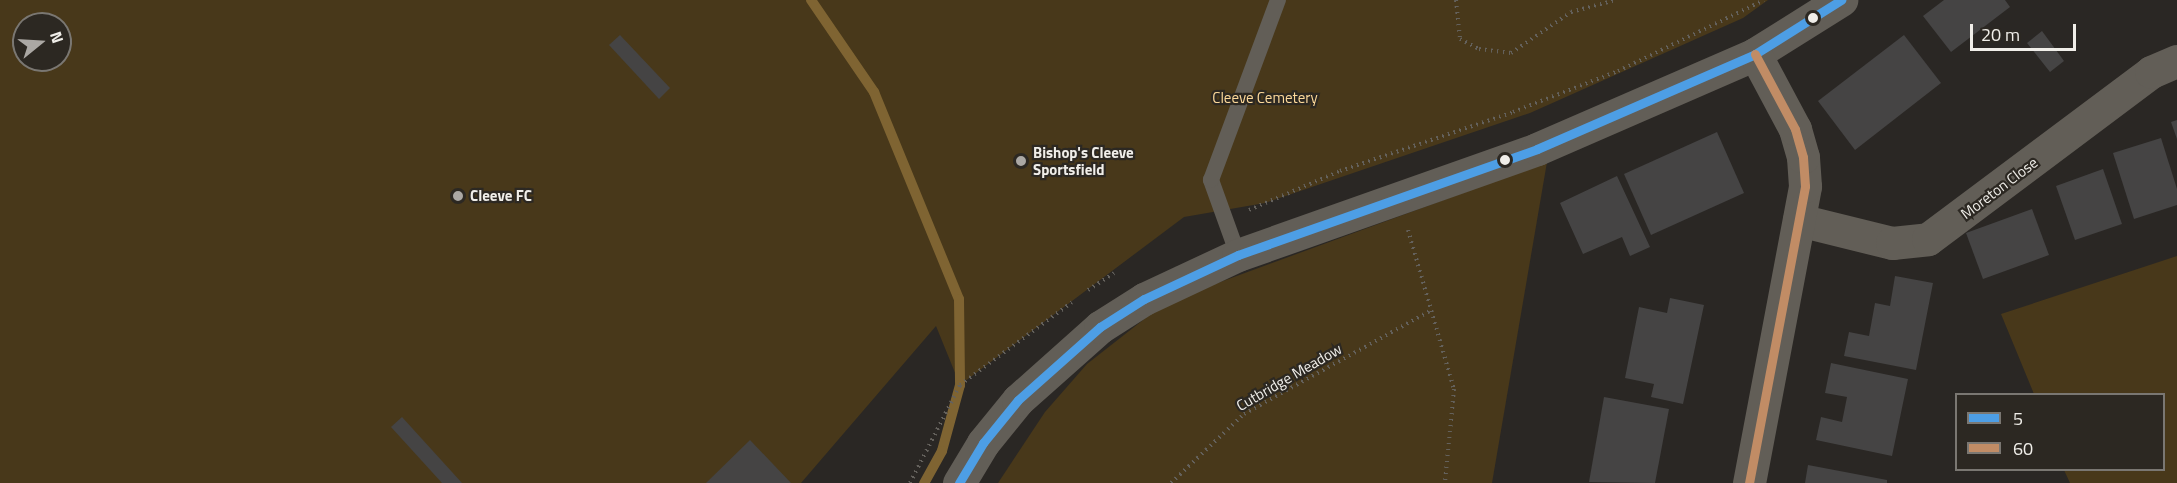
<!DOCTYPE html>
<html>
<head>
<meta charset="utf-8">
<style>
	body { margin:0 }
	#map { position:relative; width:2177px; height:483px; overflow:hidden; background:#2a2724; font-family:"Titillium Web",sans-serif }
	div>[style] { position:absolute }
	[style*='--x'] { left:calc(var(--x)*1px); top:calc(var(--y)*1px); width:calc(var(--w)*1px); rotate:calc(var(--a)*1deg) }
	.green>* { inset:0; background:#48381a }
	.stream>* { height:10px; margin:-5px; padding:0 5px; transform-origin:5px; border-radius:5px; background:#7f6432 }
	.building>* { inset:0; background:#454444 }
	.path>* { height:4px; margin-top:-2px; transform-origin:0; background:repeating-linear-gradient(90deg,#64615c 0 1.5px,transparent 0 6px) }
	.service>* { height:16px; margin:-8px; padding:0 8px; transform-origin:8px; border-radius:8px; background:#625e57 }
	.minor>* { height:33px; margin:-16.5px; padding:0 16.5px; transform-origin:16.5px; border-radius:16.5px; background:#625e57 }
	.bus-1>* { height:9px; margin:-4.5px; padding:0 4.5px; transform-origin:4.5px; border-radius:4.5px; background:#4d9ee5 }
	.bus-2>* { height:9px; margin:-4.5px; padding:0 4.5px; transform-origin:4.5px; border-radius:4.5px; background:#c18c65 }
	.dots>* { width:16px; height:16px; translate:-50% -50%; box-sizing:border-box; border:3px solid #2c2822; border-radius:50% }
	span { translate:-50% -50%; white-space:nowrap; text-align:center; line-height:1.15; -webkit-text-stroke:4.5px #2c2822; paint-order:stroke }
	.park-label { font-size:15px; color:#fdd99a }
	.poi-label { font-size:15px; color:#f0eee9; font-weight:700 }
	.left { translate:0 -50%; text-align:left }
	.street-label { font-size:15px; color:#f0eee9 }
	.legend { position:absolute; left:1955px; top:393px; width:210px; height:78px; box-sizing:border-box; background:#2c2822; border:2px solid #7a7772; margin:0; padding:8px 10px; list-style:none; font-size:18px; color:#f0eee9 }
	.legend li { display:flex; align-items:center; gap:12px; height:30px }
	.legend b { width:30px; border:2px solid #7a7772 }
	.north { position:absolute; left:12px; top:12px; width:60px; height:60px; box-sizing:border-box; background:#2c2822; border:2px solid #7a7772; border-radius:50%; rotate:72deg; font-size:16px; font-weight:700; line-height:24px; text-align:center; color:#f0eee9 }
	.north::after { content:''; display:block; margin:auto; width:21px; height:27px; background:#aba8a4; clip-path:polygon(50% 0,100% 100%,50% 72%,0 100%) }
	.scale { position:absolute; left:1970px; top:24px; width:106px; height:27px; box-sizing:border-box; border:3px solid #f0eee9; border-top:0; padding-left:8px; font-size:18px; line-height:21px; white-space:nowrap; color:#f0eee9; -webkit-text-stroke:4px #2c2822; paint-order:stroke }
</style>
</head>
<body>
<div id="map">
	<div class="green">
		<div style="clip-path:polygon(evenodd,0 0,1768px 0,1743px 18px,1530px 113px,1265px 203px,1184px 217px,960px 385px,936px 326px,801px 483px,0 483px,0 0,24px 24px,60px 24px,60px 60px,24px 60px,24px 24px)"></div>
		<div style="clip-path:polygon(1547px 162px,1492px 483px,998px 483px,1045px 412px,1087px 364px,1166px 302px)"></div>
		<div style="clip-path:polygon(2177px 256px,2177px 483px,2070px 483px,2064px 470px,2164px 470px,2164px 394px,2034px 394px,2001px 314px)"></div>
	</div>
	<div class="stream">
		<div style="--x:811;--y:0;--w:112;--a:55.6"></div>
		<div style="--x:874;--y:92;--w:224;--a:67.7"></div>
		<div style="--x:959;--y:299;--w:86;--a:89.3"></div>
		<div style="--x:960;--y:385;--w:68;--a:105.3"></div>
		<div style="--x:942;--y:451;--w:37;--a:119"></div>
	</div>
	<div class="building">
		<div style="clip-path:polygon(1944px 0,2005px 0,2010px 7px,1951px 52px,1923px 16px)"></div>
		<div style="clip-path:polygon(2042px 31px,2064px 61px,2050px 72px,2027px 43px)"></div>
		<div style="clip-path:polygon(620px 35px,670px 88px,659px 99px,609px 45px)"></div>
		<div style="clip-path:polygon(1904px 35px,1941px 83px,1855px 150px,1818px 101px)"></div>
		<div style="clip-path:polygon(2177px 120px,2177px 139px,2171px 122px)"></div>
		<div style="clip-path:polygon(1717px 132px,1744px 193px,1651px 235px,1624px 174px)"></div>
		<div style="clip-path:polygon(2161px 138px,2177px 189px,2177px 205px,2134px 219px,2113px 153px)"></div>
		<div style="clip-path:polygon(2103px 169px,2122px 224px,2075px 240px,2056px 186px)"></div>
		<div style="clip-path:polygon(1617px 176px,1650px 247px,1630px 256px,1622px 237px,1583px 254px,1560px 203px)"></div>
		<div style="clip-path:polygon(2032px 209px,2049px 255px,1983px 279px,1966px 233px)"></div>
		<div style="clip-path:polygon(1895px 276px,1933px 283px,1916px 370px,1844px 356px,1849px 332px,1869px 336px,1875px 303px,1890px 306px)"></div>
		<div style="clip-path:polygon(1670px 298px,1704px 305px,1683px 404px,1651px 397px,1654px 384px,1625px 378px,1639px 307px,1667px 313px)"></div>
		<div style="clip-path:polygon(1831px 363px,1908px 379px,1892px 456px,1816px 440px,1821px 417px,1842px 422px,1847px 397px,1825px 393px)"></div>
		<div style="clip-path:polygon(1604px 397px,1669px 409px,1655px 483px,1589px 482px)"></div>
		<div style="clip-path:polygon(402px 417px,462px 483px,442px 483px,391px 427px)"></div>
		<div style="clip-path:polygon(750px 440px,791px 483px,706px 483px)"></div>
		<div style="clip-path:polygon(1808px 465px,1887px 480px,1887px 483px,1805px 483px)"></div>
	</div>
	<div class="path">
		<div style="--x:1456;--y:0;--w:39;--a:84"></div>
		<div style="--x:1460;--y:39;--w:21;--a:28"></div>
		<div style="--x:1479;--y:49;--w:32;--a:7"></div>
		<div style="--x:1511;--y:53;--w:73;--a:-34.3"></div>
		<div style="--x:1571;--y:12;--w:47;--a:-14.9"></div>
		<div style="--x:1249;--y:210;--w:99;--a:-23.2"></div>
		<div style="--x:1340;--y:171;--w:183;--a:-18.8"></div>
		<div style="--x:1513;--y:112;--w:113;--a:-21.3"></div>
		<div style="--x:1618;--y:71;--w:162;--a:-25.9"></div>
		<div style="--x:1408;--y:230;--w:166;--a:73.9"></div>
		<div style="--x:1454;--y:389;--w:94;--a:95.5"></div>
		<div style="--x:1088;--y:290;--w:31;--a:-33"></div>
		<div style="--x:910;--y:483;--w:110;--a:-63"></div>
		<div style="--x:960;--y:385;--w:139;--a:-36.5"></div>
		<div style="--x:1171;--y:483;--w:100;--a:-43.4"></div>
		<div style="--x:1244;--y:414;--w:215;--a:-29"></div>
	</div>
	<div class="service">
		<div style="--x:1238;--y:255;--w:80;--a:-109.8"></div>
		<div style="--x:1211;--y:180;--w:192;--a:-69.6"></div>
	</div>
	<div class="minor">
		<div style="--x:1799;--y:220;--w:96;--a:13.9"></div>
		<div style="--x:1892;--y:243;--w:36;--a:-6"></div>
		<div style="--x:1928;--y:239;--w:279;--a:-36.8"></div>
		<div style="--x:2151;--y:72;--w:28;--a:-23"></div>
		<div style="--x:959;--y:483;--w:47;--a:-59"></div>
		<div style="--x:983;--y:443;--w:55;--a:-50.9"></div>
		<div style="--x:1018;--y:400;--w:110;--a:-41.7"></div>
		<div style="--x:1100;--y:327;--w:52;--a:-32.5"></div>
		<div style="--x:1144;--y:299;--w:104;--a:-25.1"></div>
		<div style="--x:1238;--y:255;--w:317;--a:-19.5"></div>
		<div style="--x:1537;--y:149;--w:238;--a:-23.5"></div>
		<div style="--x:1755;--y:54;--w:102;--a:-32.1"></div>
		<div style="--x:1749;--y:483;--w:302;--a:-79.3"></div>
		<div style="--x:1805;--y:186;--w:29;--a:-94"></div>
		<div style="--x:1803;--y:157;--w:29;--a:-106"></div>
		<div style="--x:1795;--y:129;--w:85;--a:-118.1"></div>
	</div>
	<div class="bus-1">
		<div style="--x:959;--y:483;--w:47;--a:-59"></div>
		<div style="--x:983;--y:443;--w:55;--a:-50.9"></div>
		<div style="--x:1018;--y:400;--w:110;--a:-41.7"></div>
		<div style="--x:1100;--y:327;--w:52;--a:-32.5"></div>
		<div style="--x:1144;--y:299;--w:104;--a:-25.1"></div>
		<div style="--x:1238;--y:255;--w:317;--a:-19.5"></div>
		<div style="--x:1537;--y:149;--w:238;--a:-23.5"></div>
		<div style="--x:1755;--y:54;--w:102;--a:-32.1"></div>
	</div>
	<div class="bus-2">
		<div style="--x:1749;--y:483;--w:302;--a:-79.3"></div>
		<div style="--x:1805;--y:186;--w:29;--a:-94"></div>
		<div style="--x:1803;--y:157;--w:29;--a:-106"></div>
		<div style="--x:1795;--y:129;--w:85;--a:-118.1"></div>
	</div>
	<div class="dots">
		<div style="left:1813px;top:18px;background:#f0eee9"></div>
		<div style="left:1505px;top:160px;background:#f0eee9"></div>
		<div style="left:1021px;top:161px;background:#aba8a4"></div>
		<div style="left:458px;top:196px;background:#aba8a4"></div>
	</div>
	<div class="park-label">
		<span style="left:1265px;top:98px">Cleeve Cemetery</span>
	</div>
	<div class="poi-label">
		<span class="left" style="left:1033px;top:161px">Bishop's Cleeve<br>Sportsfield</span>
		<span class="left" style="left:470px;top:196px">Cleeve FC</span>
	</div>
	<div class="street-label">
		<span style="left:1999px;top:188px;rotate:-37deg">Moreton Close</span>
		<span style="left:1289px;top:377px;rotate:-30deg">Cutbridge Meadow</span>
	</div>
	<ul class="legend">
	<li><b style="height:8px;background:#4d9ee5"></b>5</li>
	<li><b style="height:8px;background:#c18c65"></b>60</li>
	</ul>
	<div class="north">N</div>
	<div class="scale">20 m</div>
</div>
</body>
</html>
